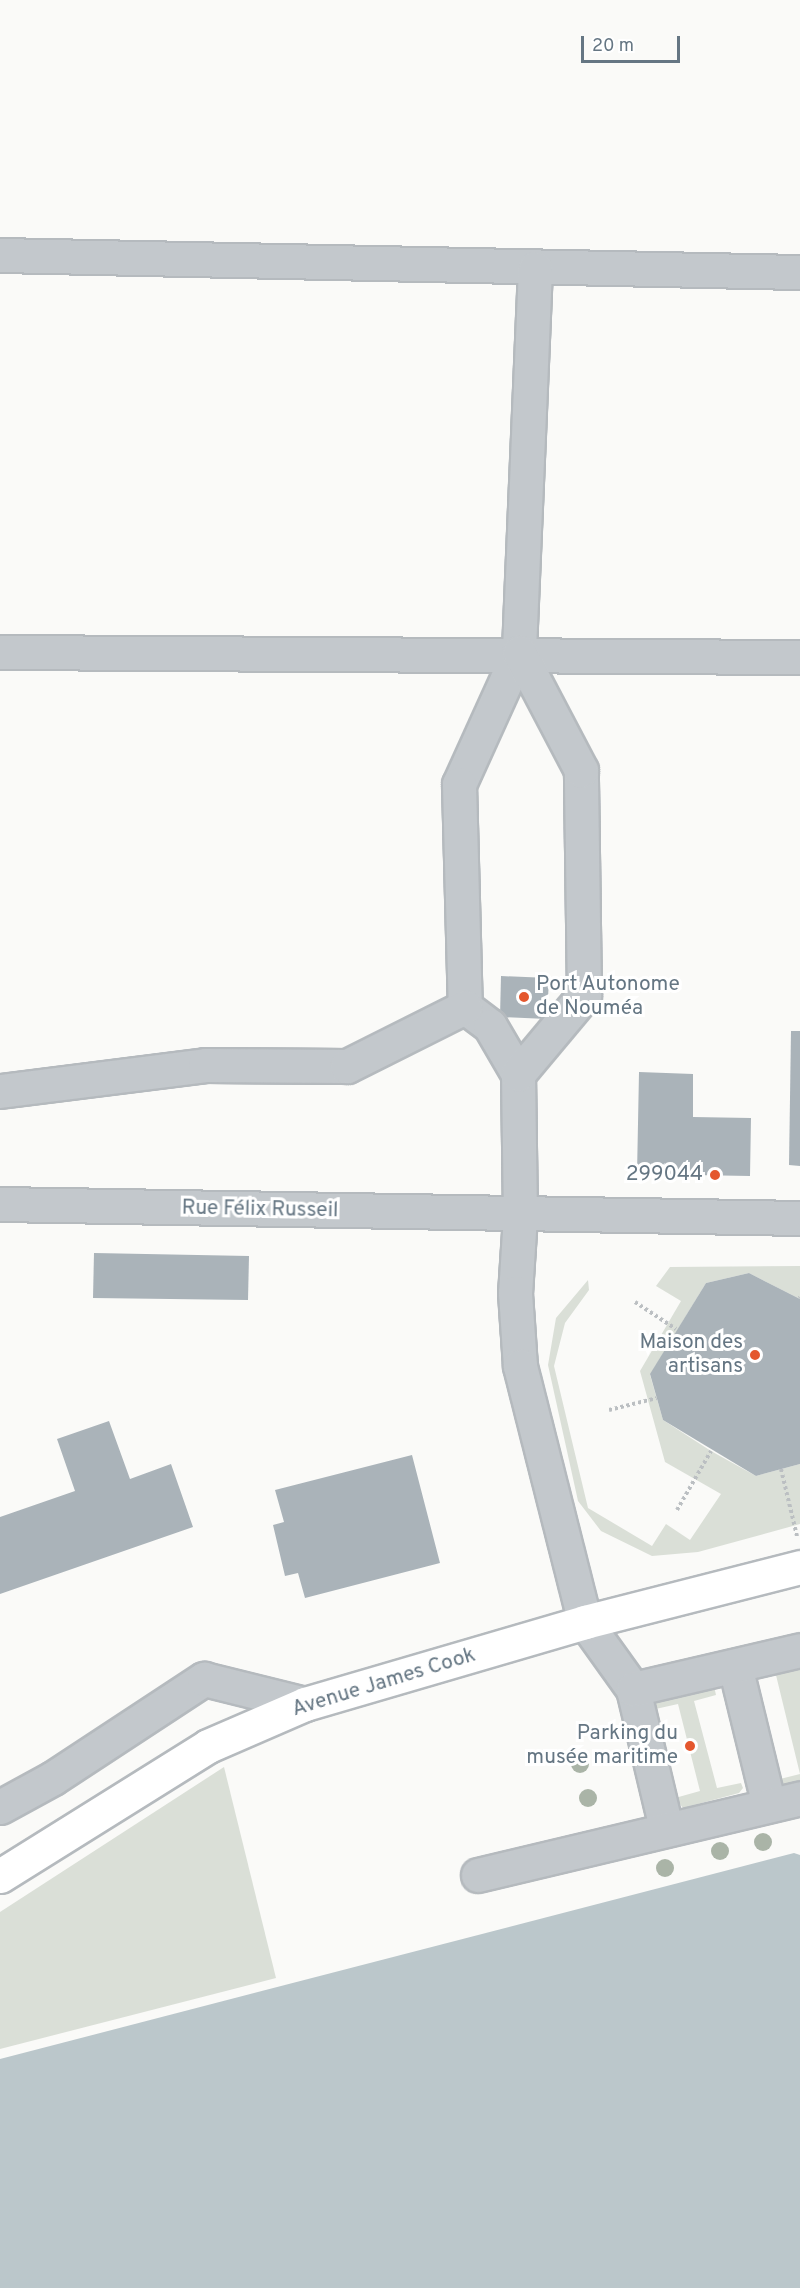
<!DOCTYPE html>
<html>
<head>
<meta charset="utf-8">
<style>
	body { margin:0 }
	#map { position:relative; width:800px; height:2288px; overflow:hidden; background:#fafaf8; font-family:Overpass,sans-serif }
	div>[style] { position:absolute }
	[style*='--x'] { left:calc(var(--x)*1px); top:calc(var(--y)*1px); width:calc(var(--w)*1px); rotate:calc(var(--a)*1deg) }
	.green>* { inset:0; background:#dadfd7 }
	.water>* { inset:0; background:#bbc7cb }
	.building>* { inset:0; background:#aab3b9 }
	.path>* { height:4px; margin-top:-2px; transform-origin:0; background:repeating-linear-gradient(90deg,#bbbfc2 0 3px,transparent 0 6px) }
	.roads { filter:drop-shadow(2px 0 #b5babe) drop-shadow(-2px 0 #b5babe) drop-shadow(0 2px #b5babe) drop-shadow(0 -2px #b5babe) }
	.minor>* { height:33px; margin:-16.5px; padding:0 16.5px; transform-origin:16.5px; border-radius:16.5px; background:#c3c8cc }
	.major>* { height:33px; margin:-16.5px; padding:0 16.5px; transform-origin:16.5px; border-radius:16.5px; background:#fff }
	.trees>* { width:18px; height:18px; margin:-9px; border-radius:50%; background:#aab4a7 }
	.dots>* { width:16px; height:16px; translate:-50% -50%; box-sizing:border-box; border:3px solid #fff; border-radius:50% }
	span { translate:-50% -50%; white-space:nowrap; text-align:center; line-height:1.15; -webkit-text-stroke:6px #fff; paint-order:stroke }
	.poi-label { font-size:21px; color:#657683 }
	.left { translate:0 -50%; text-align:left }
	.right { translate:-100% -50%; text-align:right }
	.street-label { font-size:21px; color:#657683 }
	.scale { position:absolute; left:581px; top:36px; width:99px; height:27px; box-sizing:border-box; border:3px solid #657683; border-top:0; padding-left:8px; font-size:18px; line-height:21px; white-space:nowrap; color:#657683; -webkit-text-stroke:4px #fff; paint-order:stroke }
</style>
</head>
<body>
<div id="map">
	<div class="green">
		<div style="clip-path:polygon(800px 1266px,800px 1299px,749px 1273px,706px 1283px,650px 1375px,663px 1420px,711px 1451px,756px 1476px,800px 1464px,800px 1524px,698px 1552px,652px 1556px,601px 1531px,578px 1501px,548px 1365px,556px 1318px,588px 1280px,589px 1290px,565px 1323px,554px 1366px,588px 1508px,652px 1546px,666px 1524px,690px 1540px,721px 1494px,665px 1462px,640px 1371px,681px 1301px,656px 1286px,670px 1267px)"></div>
		<div style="clip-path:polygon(800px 1664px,800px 1785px,779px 1786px,776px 1780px,800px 1774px,775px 1671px)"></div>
		<div style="clip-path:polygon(714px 1686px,716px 1695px,694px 1701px,717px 1788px,741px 1783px,743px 1788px,739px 1793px,683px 1808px,675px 1798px,700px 1791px,678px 1704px,651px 1710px,651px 1697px)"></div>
		<div style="clip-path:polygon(224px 1767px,276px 1978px,0 2049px,0 1912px)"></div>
	</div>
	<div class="water">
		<div style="clip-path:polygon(794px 1853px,800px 1855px,800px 2288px,0 2288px,0 2059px)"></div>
	</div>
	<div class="building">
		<div style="clip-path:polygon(501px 976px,549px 978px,547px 1019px,500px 1017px)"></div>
		<div style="clip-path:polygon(791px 1031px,800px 1031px,800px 1166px,789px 1165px)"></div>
		<div style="clip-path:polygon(639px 1072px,693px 1074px,693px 1117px,751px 1118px,750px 1176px,637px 1174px)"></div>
		<div style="clip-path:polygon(94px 1253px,249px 1256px,248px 1300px,93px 1298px)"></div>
		<div style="clip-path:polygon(749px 1273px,800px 1299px,800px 1464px,756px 1476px,663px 1420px,650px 1374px,706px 1283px)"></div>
		<div style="clip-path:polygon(109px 1421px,130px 1479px,171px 1464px,193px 1527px,0 1594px,0 1517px,75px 1491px,57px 1439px)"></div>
		<div style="clip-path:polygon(412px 1455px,440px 1563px,305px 1598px,298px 1573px,285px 1576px,273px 1525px,284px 1522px,275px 1490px)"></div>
	</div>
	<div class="path">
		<div style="--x:799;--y:1298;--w:1;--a:-45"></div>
		<div style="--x:635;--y:1302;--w:49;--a:33.4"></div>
		<div style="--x:609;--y:1410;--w:49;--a:-14"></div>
		<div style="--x:781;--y:1469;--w:69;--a:76.6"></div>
		<div style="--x:677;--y:1510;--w:68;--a:-60"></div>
	</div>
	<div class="roads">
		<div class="minor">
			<div style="--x:0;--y:255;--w:800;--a:1.22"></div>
			<div style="--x:535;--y:268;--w:384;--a:92.4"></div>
			<div style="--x:519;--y:652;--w:145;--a:114.4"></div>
			<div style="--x:459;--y:784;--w:223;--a:88.5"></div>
			<div style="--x:465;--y:1007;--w:31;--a:37"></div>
			<div style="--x:490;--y:1026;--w:56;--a:59.7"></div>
			<div style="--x:518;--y:1074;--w:142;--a:89.2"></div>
			<div style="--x:520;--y:1216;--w:77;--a:93.7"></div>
			<div style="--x:515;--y:1293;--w:73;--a:86.1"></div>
			<div style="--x:520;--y:1366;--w:264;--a:75.8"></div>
			<div style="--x:585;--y:1622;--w:82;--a:54.4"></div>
			<div style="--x:633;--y:1689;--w:143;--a:76.6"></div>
			<div style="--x:0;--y:652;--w:800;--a:0.36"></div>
			<div style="--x:518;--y:1074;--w:103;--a:-50.1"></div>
			<div style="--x:584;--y:995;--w:225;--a:-90.8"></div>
			<div style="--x:581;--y:770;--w:133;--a:-117.7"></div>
			<div style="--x:0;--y:1091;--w:207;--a:-7.2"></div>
			<div style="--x:205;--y:1065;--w:142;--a:0.4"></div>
			<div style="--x:347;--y:1066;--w:132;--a:-26.6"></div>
			<div style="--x:0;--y:1204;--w:800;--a:1"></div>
			<div style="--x:735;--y:1666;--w:143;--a:76.3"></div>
			<div style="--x:633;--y:1689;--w:171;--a:-13.1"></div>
			<div style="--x:0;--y:1807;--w:60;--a:-28.7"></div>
			<div style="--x:53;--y:1778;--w:181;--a:-33.3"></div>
			<div style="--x:204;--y:1679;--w:104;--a:13.9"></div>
			<div style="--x:478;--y:1875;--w:331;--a:-13.4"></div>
		</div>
		<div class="major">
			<div style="--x:0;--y:1876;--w:245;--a:-32"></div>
			<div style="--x:208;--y:1746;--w:106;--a:-23.4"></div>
			<div style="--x:305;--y:1704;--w:292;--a:-16.3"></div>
			<div style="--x:585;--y:1622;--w:222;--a:-14.3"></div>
		</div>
	</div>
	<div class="trees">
		<div style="left:580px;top:1764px"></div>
		<div style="left:588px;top:1798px"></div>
		<div style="left:763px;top:1842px"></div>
		<div style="left:720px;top:1851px"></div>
		<div style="left:665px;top:1868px"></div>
	</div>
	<div class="dots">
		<div style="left:524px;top:997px;background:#e4572e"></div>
		<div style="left:715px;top:1175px;background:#e4572e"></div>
		<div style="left:755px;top:1355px;background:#e4572e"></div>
		<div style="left:690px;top:1746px;background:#e4572e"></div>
	</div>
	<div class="poi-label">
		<span class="left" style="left:536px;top:997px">Port Autonome<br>de Nouméa</span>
		<span class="right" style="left:703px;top:1175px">299044</span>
		<span class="right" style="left:743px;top:1355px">Maison des<br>artisans</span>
		<span class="right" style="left:678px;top:1746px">Parking du<br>musée maritime</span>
	</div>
	<div class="street-label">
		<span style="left:260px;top:1210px;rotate:1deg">Rue Félix Russeil</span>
		<span style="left:384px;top:1683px;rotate:-17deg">Avenue James Cook</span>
	</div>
	<div class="scale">20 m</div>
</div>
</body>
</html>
